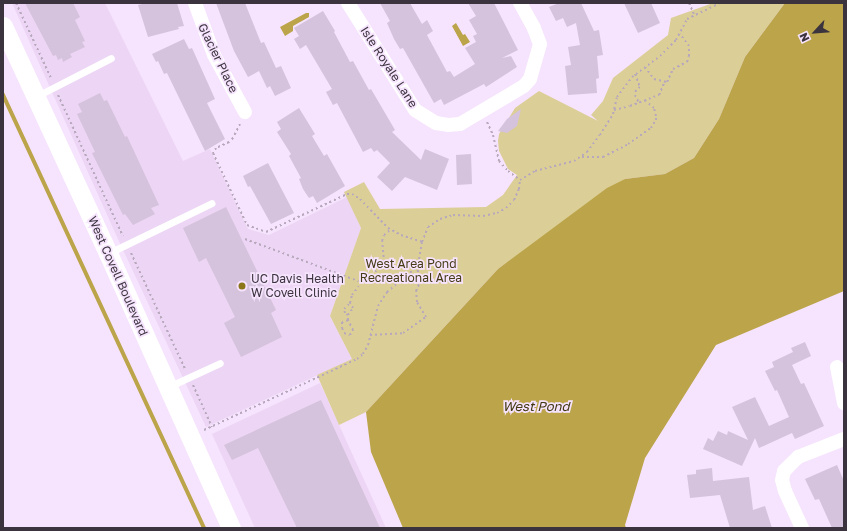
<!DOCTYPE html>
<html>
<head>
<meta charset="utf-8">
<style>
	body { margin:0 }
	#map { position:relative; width:847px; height:531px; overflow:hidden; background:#f6e3fd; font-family:"Golos Text",sans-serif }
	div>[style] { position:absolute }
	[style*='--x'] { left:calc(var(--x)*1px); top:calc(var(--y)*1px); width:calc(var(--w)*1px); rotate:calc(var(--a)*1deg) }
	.built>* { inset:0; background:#edd5f5 }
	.green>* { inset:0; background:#dcce97 }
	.water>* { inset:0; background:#bba449 }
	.stream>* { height:3.5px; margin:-1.75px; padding:0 1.75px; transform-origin:1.75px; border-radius:1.75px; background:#bba449 }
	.building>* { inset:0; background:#d5c2dc }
	.path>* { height:2px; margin-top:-1px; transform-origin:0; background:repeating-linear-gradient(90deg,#b7a8bc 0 2px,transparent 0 5px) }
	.service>* { height:7px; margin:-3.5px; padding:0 3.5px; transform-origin:3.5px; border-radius:3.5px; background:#fff }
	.minor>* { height:14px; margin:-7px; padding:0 7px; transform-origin:7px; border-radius:7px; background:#fff }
	.secondary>* { height:19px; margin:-9.5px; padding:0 9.5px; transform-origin:9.5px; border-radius:9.5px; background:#fff }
	.dots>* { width:11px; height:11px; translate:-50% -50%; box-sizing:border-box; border:2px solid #f6e3fd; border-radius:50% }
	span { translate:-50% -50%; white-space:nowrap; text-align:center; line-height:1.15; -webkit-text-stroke:3.5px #f6e3fd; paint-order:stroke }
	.street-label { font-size:12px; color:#3b343e }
	.park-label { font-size:12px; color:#453b15 }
	.poi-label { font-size:12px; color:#3b343e }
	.left { translate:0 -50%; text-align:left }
	.water-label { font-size:13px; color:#443b14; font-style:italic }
	.frame { position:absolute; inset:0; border:4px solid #3b343e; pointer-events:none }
	.north { position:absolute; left:795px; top:12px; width:40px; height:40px; -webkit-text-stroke:3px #f6e3fd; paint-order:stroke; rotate:244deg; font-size:11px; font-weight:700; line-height:16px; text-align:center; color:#3b343e }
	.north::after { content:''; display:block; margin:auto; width:14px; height:18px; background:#3b343e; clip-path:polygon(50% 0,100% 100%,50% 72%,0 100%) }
</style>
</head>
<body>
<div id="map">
	<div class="built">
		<div style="clip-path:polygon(12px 3px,105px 3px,183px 161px,210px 149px,248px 229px,269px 235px,347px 197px,361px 228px,330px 316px,352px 359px,206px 427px,117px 237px)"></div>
		<div style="clip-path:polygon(320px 383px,386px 528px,255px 528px,212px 434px)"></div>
	</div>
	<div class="green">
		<div style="clip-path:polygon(713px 3px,785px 3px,745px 57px,719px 119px,694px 158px,665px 174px,625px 179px,498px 269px,366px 412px,339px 425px,317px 375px,352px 359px,330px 316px,361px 228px,344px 192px,364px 182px,380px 209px,486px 207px,503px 195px,517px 175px,508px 169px,499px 151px,498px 141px,499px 134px,515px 108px,539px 91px,598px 121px,591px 115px,603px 101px,613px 78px,668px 35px,671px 18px)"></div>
	</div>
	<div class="water">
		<div style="clip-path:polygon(785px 3px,844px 3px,844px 291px,716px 345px,645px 458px,625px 525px,626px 528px,403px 528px,371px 452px,366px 412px,498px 269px,607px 188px,625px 179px,665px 174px,694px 158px,719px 119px,745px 57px)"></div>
		<div style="clip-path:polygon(306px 13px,309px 13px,309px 17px,293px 26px,293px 31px,285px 36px,280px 27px)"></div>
		<div style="clip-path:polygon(456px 23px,463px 35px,465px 34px,470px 42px,463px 46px,452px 26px)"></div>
	</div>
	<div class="stream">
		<div style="--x:3;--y:94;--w:478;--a:65.1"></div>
	</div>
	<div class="building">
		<div style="clip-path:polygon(25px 3px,73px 3px,80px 17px,75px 20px,85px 41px,82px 42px,85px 47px,70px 54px,72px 57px,63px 62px,62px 58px,58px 60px,56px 55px,53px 56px)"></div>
		<div style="clip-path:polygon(146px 3px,177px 3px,184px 26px,178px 27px,179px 29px,148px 37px,138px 5px)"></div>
		<div style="clip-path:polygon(216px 3px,245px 3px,261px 43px,264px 42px,276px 68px,281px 66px,291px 88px,275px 96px,270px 86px,267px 88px,259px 71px,248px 77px,234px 51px)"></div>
		<div style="clip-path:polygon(380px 3px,410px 3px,422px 24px,427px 20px,433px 31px,427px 35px,447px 72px,450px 71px,454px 77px,475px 64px,465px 48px,476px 42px,473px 36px,477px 34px,469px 20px,476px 16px,468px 3px,494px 3px,518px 50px,502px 58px,511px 56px,517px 67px,486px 87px,484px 84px,444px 105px,441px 99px,434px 103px,403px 48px,400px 49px,394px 39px,387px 23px,390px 21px)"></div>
		<div style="clip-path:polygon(559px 3px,581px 3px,594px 31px,599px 30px,603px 55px,597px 56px,599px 78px,596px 79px,597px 93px,568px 95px,565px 66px,571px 65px,568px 47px,580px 45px,576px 23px,567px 27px,563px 18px,556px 21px,549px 7px)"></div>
		<div style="clip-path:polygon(624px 3px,651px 3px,660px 23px,638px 33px)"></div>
		<div style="clip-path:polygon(323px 11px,335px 31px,334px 32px,350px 62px,353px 61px,369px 90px,371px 89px,395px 130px,392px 132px,421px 160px,425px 149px,449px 159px,437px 190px,405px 177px,392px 191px,377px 177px,390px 163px,377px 150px,374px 152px,371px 148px,363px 152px,337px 103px,333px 105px,326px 92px,332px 89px,306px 45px,300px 49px,294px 39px,299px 36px,294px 28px)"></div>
		<div style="clip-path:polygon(184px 39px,189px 49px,192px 48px,215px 99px,207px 103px,225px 139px,205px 151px,167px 73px,164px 74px,158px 61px,156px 62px,152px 54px)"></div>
		<div style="clip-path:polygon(100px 93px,104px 101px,107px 100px,125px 137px,127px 136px,159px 205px,151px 208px,155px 214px,133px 225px,125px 214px,123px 215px,92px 153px,95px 152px,77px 114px,82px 112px,78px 104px)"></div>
		<div style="clip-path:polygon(299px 108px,315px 134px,312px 136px,324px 156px,327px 154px,345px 186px,317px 203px,313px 196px,309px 198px,303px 189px,299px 179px,301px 178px,289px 156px,291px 154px,277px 132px,281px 129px,277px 122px)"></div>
		<div style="clip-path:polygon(521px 109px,517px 126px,507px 133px,498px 131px,507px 119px)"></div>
		<div style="clip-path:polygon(471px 154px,472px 184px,457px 185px,456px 155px)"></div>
		<div style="clip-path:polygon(268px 163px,294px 213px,271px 224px,250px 186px,248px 187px,243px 176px)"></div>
		<div style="clip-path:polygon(226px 207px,276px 310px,271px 313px,282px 337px,241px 357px,224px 323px,235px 317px,206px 258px,199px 262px,183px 228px)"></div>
		<div style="clip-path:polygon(805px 342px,811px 356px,792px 365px,801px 384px,804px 383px,824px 426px,795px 439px,792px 433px,759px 448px,755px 438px,742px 466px,703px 449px,708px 438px,713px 441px,718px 431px,727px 435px,728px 431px,748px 440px,732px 407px,755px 397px,769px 426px,789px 417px,777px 390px,775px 391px,765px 371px,774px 367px,772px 362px,793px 352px,791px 348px)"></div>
		<div style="clip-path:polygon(321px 400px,380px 528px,297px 528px,258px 448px,232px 460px,224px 445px)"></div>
		<div style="clip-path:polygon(837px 465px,844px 481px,844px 528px,832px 528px,819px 499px,815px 500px,805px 479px)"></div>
		<div style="clip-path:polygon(712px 468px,713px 481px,749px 477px,753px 510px,765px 506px,772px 528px,730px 528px,720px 495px,690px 498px,687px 475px,696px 474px,696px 470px)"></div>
	</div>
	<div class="path">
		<div style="--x:16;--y:3;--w:83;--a:65"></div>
		<div style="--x:689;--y:3;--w:12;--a:66"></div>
		<div style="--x:645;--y:67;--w:15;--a:53"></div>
		<div style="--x:654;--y:79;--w:13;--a:13"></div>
		<div style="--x:667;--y:82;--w:14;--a:-65"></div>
		<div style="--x:673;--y:69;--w:16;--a:-27"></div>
		<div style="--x:687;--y:62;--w:6;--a:-72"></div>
		<div style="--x:689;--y:56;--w:10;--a:-90"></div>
		<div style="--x:689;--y:46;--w:15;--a:-127"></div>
		<div style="--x:635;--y:74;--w:14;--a:69"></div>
		<div style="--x:640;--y:87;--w:5;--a:143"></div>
		<div style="--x:636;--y:90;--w:5;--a:101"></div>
		<div style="--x:635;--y:95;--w:9;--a:63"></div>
		<div style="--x:58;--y:95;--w:155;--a:65.3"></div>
		<div style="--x:614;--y:110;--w:16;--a:-14"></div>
		<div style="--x:630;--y:106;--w:31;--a:-21"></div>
		<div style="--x:659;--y:95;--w:13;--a:-67"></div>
		<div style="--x:487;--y:122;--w:14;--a:65"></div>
		<div style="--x:493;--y:135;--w:27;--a:77"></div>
		<div style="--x:499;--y:161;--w:13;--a:48"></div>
		<div style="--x:508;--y:171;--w:15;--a:37"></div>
		<div style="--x:240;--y:124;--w:16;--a:117"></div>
		<div style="--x:233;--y:138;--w:6;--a:135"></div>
		<div style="--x:229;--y:142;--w:14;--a:155"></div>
		<div style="--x:216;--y:148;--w:6;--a:121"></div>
		<div style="--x:213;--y:153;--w:80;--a:64.7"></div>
		<div style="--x:247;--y:225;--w:20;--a:20"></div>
		<div style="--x:266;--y:232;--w:89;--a:-25.1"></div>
		<div style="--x:347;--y:194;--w:5;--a:0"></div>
		<div style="--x:352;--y:194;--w:9;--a:32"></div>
		<div style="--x:360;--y:199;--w:40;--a:46"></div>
		<div style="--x:388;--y:228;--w:15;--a:28"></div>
		<div style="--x:401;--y:235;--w:22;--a:18"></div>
		<div style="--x:582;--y:157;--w:21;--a:0"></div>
		<div style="--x:603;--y:157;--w:28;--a:-27"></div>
		<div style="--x:628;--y:144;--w:28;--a:-35"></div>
		<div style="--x:651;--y:128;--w:9;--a:-58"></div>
		<div style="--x:656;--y:120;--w:4;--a:-90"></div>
		<div style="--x:656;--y:116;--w:8;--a:-104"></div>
		<div style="--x:654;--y:108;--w:11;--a:-139"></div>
		<div style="--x:245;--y:239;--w:121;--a:20.4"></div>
		<div style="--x:131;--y:253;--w:128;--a:65"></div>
		<div style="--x:368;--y:279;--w:20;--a:-45"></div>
		<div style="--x:382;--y:265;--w:4;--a:-56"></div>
		<div style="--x:384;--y:262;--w:21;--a:-95"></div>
		<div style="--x:382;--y:241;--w:6;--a:-72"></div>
		<div style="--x:384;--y:235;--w:8;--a:-40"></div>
		<div style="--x:348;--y:315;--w:4;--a:-146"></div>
		<div style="--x:345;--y:313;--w:4;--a:-104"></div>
		<div style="--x:344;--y:309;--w:8;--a:-45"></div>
		<div style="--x:350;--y:303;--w:8;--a:-76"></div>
		<div style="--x:352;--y:295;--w:11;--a:-52"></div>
		<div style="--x:348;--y:320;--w:6;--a:162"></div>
		<div style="--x:342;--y:322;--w:6;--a:90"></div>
		<div style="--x:342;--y:328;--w:5;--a:68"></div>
		<div style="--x:344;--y:333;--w:6;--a:18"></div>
		<div style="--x:350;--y:335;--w:6;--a:-59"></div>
		<div style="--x:353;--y:330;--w:11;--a:-117"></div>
		<div style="--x:348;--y:320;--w:5;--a:-90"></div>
		<div style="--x:348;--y:315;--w:9;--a:-54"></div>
		<div style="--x:353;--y:308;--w:6;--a:-121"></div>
		<div style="--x:370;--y:335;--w:33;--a:-3"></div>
		<div style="--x:403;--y:333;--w:28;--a:-35"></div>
		<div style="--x:426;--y:317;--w:17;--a:-121"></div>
		<div style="--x:417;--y:302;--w:11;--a:-95"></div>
		<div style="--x:416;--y:291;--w:10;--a:-66"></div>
		<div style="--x:420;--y:282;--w:15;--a:-101"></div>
		<div style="--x:193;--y:385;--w:46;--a:65.7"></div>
		<div style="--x:204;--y:430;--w:169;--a:-24.9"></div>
		<div style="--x:357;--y:359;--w:8;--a:-40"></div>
		<div style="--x:363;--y:354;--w:10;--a:-61"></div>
		<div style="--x:368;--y:345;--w:40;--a:-75.6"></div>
		<div style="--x:378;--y:306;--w:17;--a:-57"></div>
		<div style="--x:387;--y:292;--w:38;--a:-40"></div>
		<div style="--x:416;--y:268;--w:9;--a:-72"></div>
		<div style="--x:419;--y:259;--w:17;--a:-80"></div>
		<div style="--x:422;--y:242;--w:16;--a:-68"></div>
		<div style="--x:428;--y:227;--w:14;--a:-34"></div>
		<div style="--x:440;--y:219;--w:14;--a:-17"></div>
		<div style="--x:453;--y:215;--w:30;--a:2"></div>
		<div style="--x:483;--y:216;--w:14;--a:-12"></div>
		<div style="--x:497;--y:213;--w:10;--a:-29"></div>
		<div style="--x:506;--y:208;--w:11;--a:-45"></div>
		<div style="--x:514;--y:200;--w:12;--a:-66"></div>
		<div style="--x:519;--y:189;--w:9;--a:-84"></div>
		<div style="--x:520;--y:180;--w:17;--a:-31"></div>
		<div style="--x:535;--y:171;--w:40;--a:-14.4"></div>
		<div style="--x:574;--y:161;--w:16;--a:-35"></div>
		<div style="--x:587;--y:152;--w:21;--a:-53"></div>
		<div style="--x:600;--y:135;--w:25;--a:-58"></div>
		<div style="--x:613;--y:114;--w:17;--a:-77"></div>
		<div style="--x:617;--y:97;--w:25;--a:-53"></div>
		<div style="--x:632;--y:77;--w:35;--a:-37"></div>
		<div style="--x:660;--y:56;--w:23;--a:-45"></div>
		<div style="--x:676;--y:40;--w:24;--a:-62"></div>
		<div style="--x:687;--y:19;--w:37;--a:-26"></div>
	</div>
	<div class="service">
		<div style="--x:37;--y:96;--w:83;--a:-27.2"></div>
		<div style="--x:109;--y:253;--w:114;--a:-25.9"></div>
		<div style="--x:168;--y:387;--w:57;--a:-24.8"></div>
	</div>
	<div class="minor">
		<div style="--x:195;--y:3;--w:55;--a:69.9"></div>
		<div style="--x:214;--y:55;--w:65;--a:61.5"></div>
		<div style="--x:348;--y:3;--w:126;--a:57.9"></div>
		<div style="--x:415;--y:110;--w:25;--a:32"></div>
		<div style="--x:436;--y:123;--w:12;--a:9"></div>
		<div style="--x:448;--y:125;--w:12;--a:-5"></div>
		<div style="--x:460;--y:124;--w:74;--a:-30.7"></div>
		<div style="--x:524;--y:86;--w:9;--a:-49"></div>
		<div style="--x:530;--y:79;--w:36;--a:-74"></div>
		<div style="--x:540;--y:44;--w:17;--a:-111"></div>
		<div style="--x:534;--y:28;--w:29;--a:-119"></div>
		<div style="--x:837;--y:367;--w:37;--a:79"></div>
		<div style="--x:802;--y:528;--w:41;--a:-114.7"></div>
		<div style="--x:785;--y:491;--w:11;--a:-105"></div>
		<div style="--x:782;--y:480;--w:9;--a:-77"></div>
		<div style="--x:784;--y:471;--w:20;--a:-45"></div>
		<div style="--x:798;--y:457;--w:49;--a:-21.4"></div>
	</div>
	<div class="secondary">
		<div style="--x:3;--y:26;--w:250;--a:65.2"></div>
		<div style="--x:108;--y:253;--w:301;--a:65.9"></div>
	</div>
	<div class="dots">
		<div style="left:242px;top:286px;background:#8b761a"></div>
	</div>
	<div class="street-label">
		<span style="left:218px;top:58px;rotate:64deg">Glacier Place</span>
		<span style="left:389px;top:67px;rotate:57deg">Isle Royale Lane</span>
		<span style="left:118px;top:276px;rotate:66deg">West Covell Boulevard</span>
	</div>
	<div class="park-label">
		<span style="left:411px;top:271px">West Area Pond<br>Recreational Area</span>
	</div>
	<div class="poi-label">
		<span class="left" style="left:251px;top:286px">UC Davis Health<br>W Covell Clinic</span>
	</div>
	<div class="water-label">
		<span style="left:536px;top:406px">West Pond</span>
	</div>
	<div class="frame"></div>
	<div class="north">N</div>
</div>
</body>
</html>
